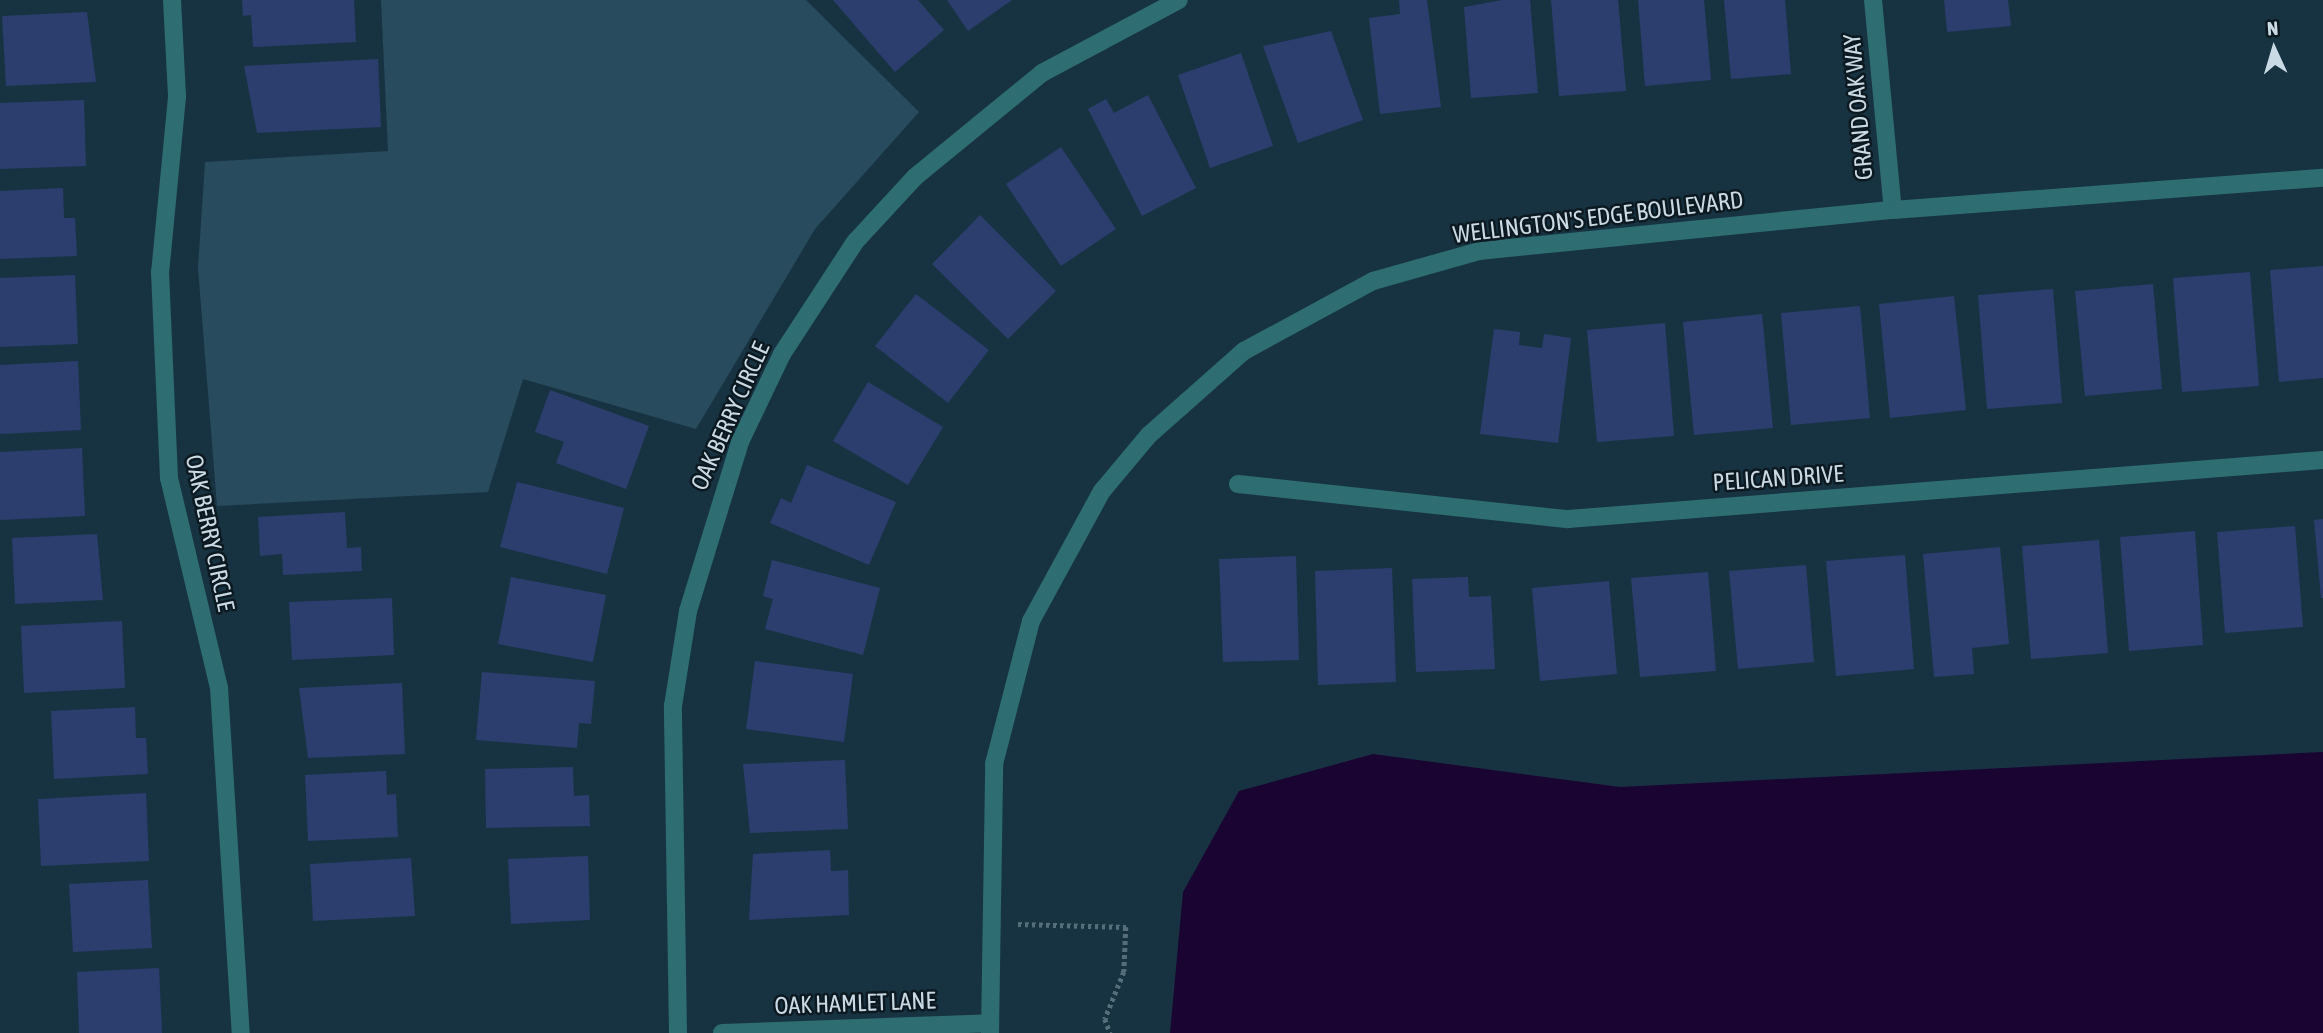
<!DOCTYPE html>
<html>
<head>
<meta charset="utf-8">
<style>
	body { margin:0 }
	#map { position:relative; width:2323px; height:1033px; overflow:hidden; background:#173342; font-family:"Asap Condensed",sans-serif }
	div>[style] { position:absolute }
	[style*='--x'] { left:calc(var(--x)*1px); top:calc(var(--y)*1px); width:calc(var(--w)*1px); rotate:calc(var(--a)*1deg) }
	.green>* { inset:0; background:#284b5e }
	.water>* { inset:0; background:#1a0532 }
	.building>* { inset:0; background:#2c3e6d }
	.path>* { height:4.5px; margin-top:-2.25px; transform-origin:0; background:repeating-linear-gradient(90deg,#566d7b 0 3.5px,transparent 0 7px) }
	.minor>* { height:18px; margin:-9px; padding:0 9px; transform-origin:9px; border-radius:9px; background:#2e6d71 }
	span { translate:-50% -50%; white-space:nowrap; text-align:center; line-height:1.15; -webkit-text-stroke:5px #0d1920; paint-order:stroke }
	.street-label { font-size:24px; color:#cadae4 }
	.north { position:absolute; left:2239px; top:14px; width:70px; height:70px; -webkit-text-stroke:5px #0d1920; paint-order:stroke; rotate:356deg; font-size:19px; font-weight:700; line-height:28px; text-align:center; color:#cadae4 }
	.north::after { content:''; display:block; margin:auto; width:24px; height:32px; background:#cadae4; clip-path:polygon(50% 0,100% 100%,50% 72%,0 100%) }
</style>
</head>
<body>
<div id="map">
	<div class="green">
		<div style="clip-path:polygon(381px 0,806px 0,919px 112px,815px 229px,696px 429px,523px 379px,488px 492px,217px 506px,198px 268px,205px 162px,388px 151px)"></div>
	</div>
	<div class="water">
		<div style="clip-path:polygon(2323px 752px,2323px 1033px,1170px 1033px,1183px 892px,1239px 791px,1373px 754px,1620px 787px)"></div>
	</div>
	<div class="building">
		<div style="clip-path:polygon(242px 0,354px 0,356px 42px,253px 47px,251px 15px,243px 16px)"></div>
		<div style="clip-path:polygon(833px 0,918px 0,944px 30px,895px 72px)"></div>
		<div style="clip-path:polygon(947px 0,1012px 0,968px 31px)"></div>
		<div style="clip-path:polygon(1399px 0,1427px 0,1441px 107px,1380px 114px,1369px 18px,1400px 14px)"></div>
		<div style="clip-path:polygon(1502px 0,1530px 0,1538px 93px,1471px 98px,1464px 7px)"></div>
		<div style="clip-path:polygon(1551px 0,1618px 0,1626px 91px,1559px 96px)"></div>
		<div style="clip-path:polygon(1638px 0,1704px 0,1711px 80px,1645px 86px)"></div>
		<div style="clip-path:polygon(1724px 0,1785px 0,1791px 74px,1731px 79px)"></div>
		<div style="clip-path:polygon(1944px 0,2008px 0,2011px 26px,1947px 32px)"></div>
		<div style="clip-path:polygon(87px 12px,96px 82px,6px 86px,2px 16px)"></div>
		<div style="clip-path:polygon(1331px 31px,1363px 120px,1298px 143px,1263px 46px)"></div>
		<div style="clip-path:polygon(1241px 53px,1273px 146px,1210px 168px,1178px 75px)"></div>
		<div style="clip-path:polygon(378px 59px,381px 127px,257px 133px,244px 66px)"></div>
		<div style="clip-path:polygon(1148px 95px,1196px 188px,1142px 216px,1088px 109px,1106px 99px,1114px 113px)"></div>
		<div style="clip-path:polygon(84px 100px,86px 166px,0 169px,0 103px)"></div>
		<div style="clip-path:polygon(1061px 147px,1116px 229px,1061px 266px,1006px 184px)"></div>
		<div style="clip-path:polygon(63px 188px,64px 218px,75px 218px,77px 256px,0 259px,0 191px)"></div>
		<div style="clip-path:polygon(980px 215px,1056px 291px,1008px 339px,932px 264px)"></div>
		<div style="clip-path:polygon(2323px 266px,2323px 378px,2279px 382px,2270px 270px)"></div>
		<div style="clip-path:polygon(2250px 272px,2259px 386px,2182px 392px,2173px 278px)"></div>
		<div style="clip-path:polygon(75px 275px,78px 344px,0 347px,0 278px)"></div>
		<div style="clip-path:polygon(2153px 284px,2162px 389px,2085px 396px,2075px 291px)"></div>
		<div style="clip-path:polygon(2053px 289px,2062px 403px,1987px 409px,1978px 295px)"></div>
		<div style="clip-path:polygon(916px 294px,989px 350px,948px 403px,875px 346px)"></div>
		<div style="clip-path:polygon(1954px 296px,1966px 410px,1890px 418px,1879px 304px)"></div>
		<div style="clip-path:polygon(1860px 306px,1870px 418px,1791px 425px,1781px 313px)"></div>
		<div style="clip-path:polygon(1762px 314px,1773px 428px,1694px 435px,1683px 322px)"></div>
		<div style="clip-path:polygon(1665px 323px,1674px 436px,1597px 442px,1587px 330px)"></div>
		<div style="clip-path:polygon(1494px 329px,1520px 332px,1519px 345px,1542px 348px,1544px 334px,1571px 338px,1558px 443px,1480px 434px)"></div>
		<div style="clip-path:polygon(78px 361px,81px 430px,0 434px,0 365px)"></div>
		<div style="clip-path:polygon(868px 382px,943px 427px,908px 485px,833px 441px)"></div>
		<div style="clip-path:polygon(550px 390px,649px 426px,626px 489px,556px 463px,564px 442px,535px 432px)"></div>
		<div style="clip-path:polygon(82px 448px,85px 516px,0 520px,0 452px)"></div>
		<div style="clip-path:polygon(807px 465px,896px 502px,869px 565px,770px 523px,781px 498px,791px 503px)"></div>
		<div style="clip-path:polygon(517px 482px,624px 508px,607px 574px,500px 547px)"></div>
		<div style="clip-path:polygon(345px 512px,347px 548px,361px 547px,362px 571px,283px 575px,282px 554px,260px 556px,258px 517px)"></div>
		<div style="clip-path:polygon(2323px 519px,2323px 598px,2321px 598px,2314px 520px)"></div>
		<div style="clip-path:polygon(2295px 526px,2303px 627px,2225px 633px,2217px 532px)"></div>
		<div style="clip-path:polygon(2195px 531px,2203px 645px,2129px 651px,2120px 537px)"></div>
		<div style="clip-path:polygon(97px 534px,103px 600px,15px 604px,12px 538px)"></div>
		<div style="clip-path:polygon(2099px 540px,2108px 653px,2031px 659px,2022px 546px)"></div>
		<div style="clip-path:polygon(2000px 547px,2009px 644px,1972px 648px,1974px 674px,1934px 677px,1923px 554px)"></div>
		<div style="clip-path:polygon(1905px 555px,1914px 669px,1836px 676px,1826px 561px)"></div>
		<div style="clip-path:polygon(1296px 556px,1299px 660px,1223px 662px,1219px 559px)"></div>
		<div style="clip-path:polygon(772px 560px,880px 588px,863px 655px,765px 629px,773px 599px,763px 596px)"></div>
		<div style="clip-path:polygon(1806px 565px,1814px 662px,1738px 669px,1729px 571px)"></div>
		<div style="clip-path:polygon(1392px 568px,1396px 682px,1318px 685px,1315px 571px)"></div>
		<div style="clip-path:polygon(1708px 572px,1716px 671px,1640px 677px,1631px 578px)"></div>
		<div style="clip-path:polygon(511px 577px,606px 595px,593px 662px,498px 644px)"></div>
		<div style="clip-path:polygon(1468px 577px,1469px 597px,1491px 596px,1495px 669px,1416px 672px,1412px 579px)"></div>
		<div style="clip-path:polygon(1609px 581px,1617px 674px,1540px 681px,1532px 588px)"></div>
		<div style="clip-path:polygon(392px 598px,394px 655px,292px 660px,289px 602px)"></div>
		<div style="clip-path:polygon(122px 621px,125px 688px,24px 693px,21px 626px)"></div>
		<div style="clip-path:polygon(755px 661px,853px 674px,844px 742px,746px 729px)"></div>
		<div style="clip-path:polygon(482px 672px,595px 681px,591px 724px,579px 723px,577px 748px,476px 740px)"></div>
		<div style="clip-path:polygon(402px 683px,405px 754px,308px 758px,299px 688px)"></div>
		<div style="clip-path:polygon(135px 707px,136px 738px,146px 738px,148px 774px,54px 779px,51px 711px)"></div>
		<div style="clip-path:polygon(845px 760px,848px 829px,750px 833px,743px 764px)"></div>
		<div style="clip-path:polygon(573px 767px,574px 796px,589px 795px,590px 826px,486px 828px,485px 769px)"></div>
		<div style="clip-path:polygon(386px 771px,387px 795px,396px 794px,398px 837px,308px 841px,305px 775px)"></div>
		<div style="clip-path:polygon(146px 793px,149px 861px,41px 866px,38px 799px)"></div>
		<div style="clip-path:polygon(830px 850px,831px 871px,848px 870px,849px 915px,749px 920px,753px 854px)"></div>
		<div style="clip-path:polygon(588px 856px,590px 920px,511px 924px,508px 859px)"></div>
		<div style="clip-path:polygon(411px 858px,415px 916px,313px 921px,310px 864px)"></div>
		<div style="clip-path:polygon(148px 880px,152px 948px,73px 952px,69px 884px)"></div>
		<div style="clip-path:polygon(159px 968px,162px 1033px,79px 1033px,77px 972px)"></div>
	</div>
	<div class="path">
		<div style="--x:1018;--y:924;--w:108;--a:1.6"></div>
		<div style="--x:1126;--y:927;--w:45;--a:92.5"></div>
		<div style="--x:1124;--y:972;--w:51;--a:112"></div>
		<div style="--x:1105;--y:1019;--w:15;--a:70"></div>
	</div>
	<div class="minor">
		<div style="--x:172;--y:0;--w:97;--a:87"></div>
		<div style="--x:177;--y:97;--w:176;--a:95.5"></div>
		<div style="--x:160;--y:272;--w:206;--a:87.5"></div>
		<div style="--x:169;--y:478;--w:216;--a:76.6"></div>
		<div style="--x:219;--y:688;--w:346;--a:86.4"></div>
		<div style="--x:1873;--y:0;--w:211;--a:84.6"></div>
		<div style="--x:1238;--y:484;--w:332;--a:6.1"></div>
		<div style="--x:1568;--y:519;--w:757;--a:-4.47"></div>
		<div style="--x:678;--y:1033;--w:327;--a:-90.9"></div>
		<div style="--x:673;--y:706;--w:96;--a:-81"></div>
		<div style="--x:688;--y:611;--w:177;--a:-72.9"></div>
		<div style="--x:740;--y:442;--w:98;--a:-64.5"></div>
		<div style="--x:782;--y:354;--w:134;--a:-56.9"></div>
		<div style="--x:855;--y:242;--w:88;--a:-47.3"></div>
		<div style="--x:915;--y:177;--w:164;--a:-39.3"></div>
		<div style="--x:1042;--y:73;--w:155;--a:-28.1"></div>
		<div style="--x:722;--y:1033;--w:268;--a:-2.1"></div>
		<div style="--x:990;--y:1033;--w:269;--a:-89.1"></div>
		<div style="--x:994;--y:764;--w:148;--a:-75.5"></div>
		<div style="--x:1031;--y:621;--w:148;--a:-61.4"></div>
		<div style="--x:1102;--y:491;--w:73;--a:-50"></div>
		<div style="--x:1149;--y:435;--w:127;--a:-41.5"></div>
		<div style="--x:1244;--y:351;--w:147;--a:-28.5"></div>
		<div style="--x:1373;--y:281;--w:110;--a:-15.8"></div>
		<div style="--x:1479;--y:251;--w:416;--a:-5.7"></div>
		<div style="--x:1893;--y:210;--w:431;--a:-4.3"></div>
	</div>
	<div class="street-label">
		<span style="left:1858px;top:107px;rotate:-95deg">GRAND OAK WAY</span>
		<span style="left:1598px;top:217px;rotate:-7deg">WELLINGTON'S EDGE BOULEVARD</span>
		<span style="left:730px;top:416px;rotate:-66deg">OAK BERRY CIRCLE</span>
		<span style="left:1778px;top:478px;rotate:-4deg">PELICAN DRIVE</span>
		<span style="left:210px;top:533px;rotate:78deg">OAK BERRY CIRCLE</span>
		<span style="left:855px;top:1003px;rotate:-2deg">OAK HAMLET LANE</span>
	</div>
	<div class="north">N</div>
</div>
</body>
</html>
